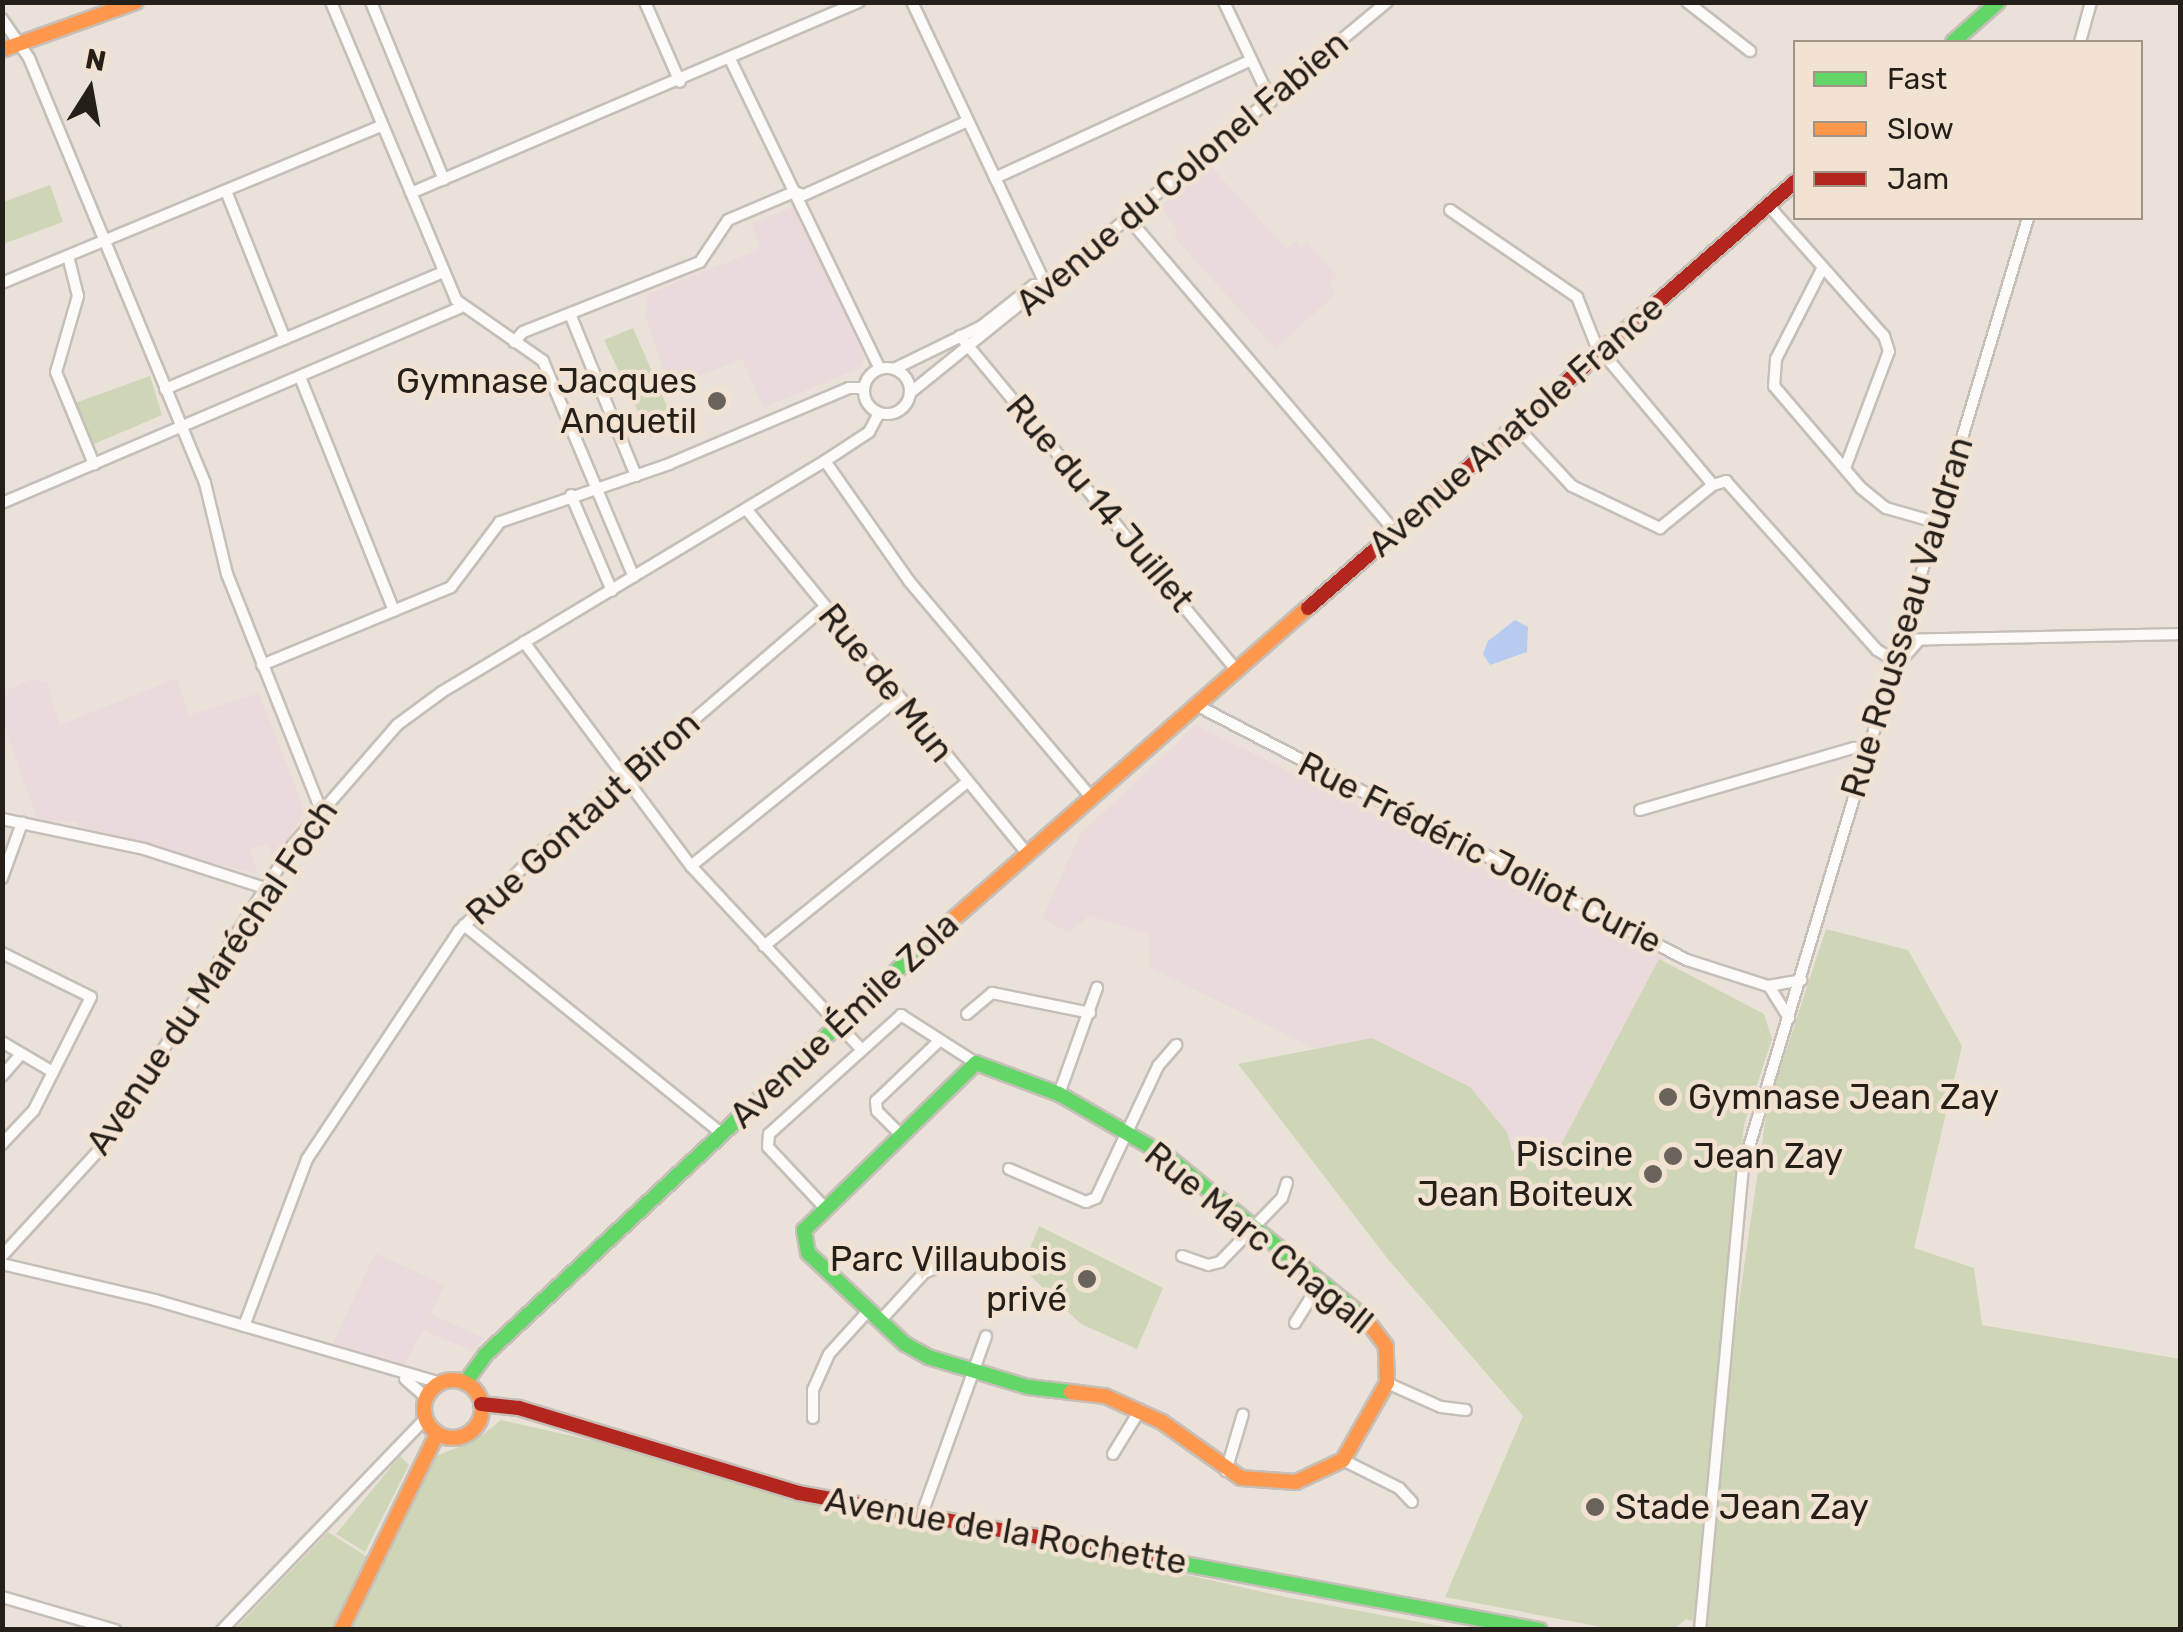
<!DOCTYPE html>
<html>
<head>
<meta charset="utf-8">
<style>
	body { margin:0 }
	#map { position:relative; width:2183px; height:1632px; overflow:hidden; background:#eae2d9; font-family:Rubik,sans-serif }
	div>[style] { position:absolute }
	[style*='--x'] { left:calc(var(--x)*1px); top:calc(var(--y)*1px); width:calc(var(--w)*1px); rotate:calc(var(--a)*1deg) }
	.education>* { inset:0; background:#ebdadc }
	.green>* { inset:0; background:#ced6b7 }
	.water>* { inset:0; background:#b6cbef }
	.roads { filter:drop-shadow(2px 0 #c6bfb8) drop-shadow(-2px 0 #c6bfb8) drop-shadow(0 2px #c6bfb8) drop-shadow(0 -2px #c6bfb8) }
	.street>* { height:10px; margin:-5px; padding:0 5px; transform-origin:5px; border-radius:5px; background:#fcfbf9 }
	.street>.ring { margin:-5px; padding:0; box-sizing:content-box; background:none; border:10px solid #fcfbf9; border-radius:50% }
	.fast>* { height:14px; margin:-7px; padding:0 7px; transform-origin:7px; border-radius:7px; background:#63d668 }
	.slow>* { height:14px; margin:-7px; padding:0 7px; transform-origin:7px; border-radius:7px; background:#ff974d }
	.slow>.ring { margin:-7px; padding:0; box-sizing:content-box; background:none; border:14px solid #ff974d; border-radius:50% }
	.jam>* { height:14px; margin:-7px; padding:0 7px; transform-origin:7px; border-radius:7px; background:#b3261e }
	.dots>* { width:28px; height:28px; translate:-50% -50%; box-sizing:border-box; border:5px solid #f2e2d1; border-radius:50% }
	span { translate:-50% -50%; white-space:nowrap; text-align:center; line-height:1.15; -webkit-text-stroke:9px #f2e2d1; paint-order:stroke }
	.street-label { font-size:35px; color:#251f19 }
	.poi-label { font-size:35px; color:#251f19 }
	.right { translate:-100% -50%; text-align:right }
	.left { translate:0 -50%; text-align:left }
	.frame { position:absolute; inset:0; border:5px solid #251f19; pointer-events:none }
	.legend { position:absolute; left:1793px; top:40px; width:350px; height:180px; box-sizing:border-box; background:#f2e2d1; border:2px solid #a09487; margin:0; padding:12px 18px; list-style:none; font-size:30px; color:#251f19 }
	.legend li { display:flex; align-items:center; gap:20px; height:50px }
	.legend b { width:50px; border:2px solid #a09487 }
	.north { position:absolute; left:40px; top:40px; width:100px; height:100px; -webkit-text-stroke:8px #f2e2d1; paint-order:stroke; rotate:11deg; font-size:28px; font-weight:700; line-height:40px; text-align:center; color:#251f19 }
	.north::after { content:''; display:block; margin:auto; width:35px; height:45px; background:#251f19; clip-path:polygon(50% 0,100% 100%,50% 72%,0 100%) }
</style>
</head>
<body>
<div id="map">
	<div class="education">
		<div style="clip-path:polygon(1209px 164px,1286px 248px,1296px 241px,1301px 248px,1307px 243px,1338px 276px,1329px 283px,1336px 294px,1275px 349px,1174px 237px,1178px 231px,1160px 206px)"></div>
		<div style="clip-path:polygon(794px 206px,865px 357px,860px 368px,763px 408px,742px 359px,670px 388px,645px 316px,648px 294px,760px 249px,751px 224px)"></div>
		<div style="clip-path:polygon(177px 678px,189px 715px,259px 693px,305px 811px,275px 860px,268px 844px,250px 850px,258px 874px,79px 830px,77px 822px,38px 821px,3px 724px,3px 691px,33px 679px,47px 682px,60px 725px)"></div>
		<div style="clip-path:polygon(1196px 725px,1665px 958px,1554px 1165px,1150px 968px,1149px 934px,1089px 916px,1069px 933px,1042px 918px,1080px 834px)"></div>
		<div style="clip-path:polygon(375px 1253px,445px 1285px,431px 1314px,485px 1338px,472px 1351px,423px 1330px,404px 1366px,332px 1345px)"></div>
	</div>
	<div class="green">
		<div style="clip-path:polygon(50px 185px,63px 222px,3px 244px,3px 202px)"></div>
		<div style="clip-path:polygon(633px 328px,676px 427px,650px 437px,604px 340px)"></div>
		<div style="clip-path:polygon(150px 376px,162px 415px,94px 444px,75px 403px)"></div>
		<div style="clip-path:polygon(1826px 929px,1908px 950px,1962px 1046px,1914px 1248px,1974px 1268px,1982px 1325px,2180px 1359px,2180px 1629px,1692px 1630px,1693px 1621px,1686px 1619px,1674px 1629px,1617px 1630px,1445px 1597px,1523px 1416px,1387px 1258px,1238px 1064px,1372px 1038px,1470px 1087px,1507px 1132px,1512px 1150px,1547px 1171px,1659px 959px,1764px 1014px,1772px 1039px,1744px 1125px,1696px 1598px,1767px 1109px)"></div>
		<div style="clip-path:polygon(1039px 1226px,1163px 1288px,1137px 1349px,1081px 1324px,1022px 1268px)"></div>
		<div style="clip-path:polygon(501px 1420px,1285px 1597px,1456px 1629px,234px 1630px,328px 1532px,380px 1565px,431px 1458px,476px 1440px)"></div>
		<div style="clip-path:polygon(400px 1456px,409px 1465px,365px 1552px,336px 1534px)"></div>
	</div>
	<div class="water">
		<div style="clip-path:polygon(1515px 620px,1528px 627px,1527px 652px,1490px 665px,1483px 654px,1488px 641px)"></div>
	</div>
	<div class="roads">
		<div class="street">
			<div style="--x:331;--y:2;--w:323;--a:67.2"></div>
			<div style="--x:456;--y:300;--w:106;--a:35"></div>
			<div style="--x:543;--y:361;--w:234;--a:67.2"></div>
			<div style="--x:371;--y:2;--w:192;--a:67.7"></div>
			<div style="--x:645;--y:2;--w:87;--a:66.4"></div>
			<div style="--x:912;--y:2;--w:314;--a:64.7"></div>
			<div style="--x:1224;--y:2;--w:110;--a:64.6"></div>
			<div style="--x:1687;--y:2;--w:80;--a:37.9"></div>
			<div style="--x:2;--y:19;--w:47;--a:55.3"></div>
			<div style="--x:29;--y:58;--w:460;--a:67.5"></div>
			<div style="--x:205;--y:483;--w:94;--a:76.4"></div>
			<div style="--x:227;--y:574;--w:252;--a:68.3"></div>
			<div style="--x:2080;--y:42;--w:41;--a:-74.6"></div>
			<div style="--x:731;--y:61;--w:342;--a:64.2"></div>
			<div style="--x:995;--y:178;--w:282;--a:-24.7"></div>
			<div style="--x:226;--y:191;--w:159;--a:68.3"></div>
			<div style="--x:411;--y:193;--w:487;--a:-23.1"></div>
			<div style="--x:1768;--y:205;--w:175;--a:48.5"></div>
			<div style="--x:1884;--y:336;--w:16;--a:72"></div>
			<div style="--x:1889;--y:351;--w:125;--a:110.6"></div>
			<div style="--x:1450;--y:210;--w:154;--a:34.4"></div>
			<div style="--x:1577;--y:297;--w:52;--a:68.4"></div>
			<div style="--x:1596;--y:345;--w:182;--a:50.1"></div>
			<div style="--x:1713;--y:485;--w:14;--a:-17"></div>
			<div style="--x:1726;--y:481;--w:227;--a:48.2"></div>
			<div style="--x:1877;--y:650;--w:26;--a:31"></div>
			<div style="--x:1899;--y:663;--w:30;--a:-49"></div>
			<div style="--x:1129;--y:219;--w:410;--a:49.6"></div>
			<div style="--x:68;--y:256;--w:41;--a:76"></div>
			<div style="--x:78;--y:296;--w:79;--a:106.1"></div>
			<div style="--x:56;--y:372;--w:100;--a:67.6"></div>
			<div style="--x:1822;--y:269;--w:101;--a:117.1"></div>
			<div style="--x:1776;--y:359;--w:27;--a:94"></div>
			<div style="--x:1774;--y:386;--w:134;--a:49.5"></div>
			<div style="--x:1861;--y:488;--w:32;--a:39"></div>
			<div style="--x:1886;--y:508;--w:51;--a:15.9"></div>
			<div style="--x:2;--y:283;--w:412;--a:-22.5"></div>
			<div style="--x:570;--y:314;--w:175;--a:67.8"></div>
			<div style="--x:960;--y:336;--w:435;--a:50.4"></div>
			<div style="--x:514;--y:342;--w:13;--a:-48"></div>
			<div style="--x:523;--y:332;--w:190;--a:-21.6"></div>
			<div style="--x:700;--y:262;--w:50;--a:-56.3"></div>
			<div style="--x:728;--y:220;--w:72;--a:-23"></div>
			<div style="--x:794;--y:192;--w:10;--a:17"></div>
			<div style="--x:804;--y:195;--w:178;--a:-24.3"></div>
			<div class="ring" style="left:864px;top:368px;width:36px;height:36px"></div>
			<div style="--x:894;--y:369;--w:98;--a:-26"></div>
			<div style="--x:982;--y:326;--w:66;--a:-38.3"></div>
			<div style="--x:1034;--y:285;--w:12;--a:5"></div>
			<div style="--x:1046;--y:286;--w:444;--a:-39.8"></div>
			<div style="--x:300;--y:377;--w:252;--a:68.1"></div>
			<div style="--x:165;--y:389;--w:303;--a:-22.8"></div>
			<div style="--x:910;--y:393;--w:169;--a:-39"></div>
			<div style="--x:1516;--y:426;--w:82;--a:47"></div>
			<div style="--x:1572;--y:486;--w:98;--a:25.5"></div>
			<div style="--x:1660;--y:528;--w:68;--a:-39.1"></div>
			<div style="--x:825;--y:461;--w:146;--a:55"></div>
			<div style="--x:909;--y:581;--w:284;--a:49.9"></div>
			<div style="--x:571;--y:495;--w:104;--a:66.9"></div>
			<div style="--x:2;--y:503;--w:498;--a:-23.1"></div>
			<div style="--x:747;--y:510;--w:444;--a:50.8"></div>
			<div style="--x:1901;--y:640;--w:279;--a:-1.2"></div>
			<div style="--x:524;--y:642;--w:279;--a:53.3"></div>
			<div style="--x:691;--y:866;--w:251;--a:47.1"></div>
			<div style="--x:262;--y:665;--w:204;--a:-22.4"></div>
			<div style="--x:451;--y:587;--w:81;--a:-53"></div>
			<div style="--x:500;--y:522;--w:179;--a:-18.9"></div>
			<div style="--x:669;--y:464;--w:195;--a:-22.9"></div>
			<div style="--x:849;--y:388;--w:15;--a:0"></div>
			<div style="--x:1198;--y:706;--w:551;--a:27.45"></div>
			<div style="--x:1687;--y:960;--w:85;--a:17.8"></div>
			<div style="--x:1768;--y:986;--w:34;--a:-10"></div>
			<div style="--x:1640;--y:810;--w:223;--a:-16.2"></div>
			<div style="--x:1854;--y:748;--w:14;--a:8"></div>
			<div style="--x:2;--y:819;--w:145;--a:11.9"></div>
			<div style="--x:144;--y:849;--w:127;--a:17.9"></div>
			<div style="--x:691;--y:866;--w:266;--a:-38.9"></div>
			<div style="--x:2;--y:878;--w:59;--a:-70"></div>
			<div style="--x:464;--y:925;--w:331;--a:39"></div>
			<div style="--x:764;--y:946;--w:261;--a:-38.9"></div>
			<div style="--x:2;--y:953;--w:99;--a:26.3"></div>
			<div style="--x:91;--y:997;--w:127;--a:116.8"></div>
			<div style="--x:34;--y:1110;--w:47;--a:133.3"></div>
			<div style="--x:1769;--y:986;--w:38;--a:58"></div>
			<div style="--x:967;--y:1014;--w:33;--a:-40"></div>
			<div style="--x:992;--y:993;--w:100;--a:11.5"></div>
			<div style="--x:2;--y:1042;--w:59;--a:30.5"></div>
			<div style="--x:2;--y:1076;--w:29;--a:-49"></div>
			<div style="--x:1059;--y:1094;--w:113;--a:-70.3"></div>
			<div style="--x:902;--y:1136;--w:35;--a:-135"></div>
			<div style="--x:877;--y:1111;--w:10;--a:-96"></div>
			<div style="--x:876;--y:1101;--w:84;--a:-43.6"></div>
			<div style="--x:1009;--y:1169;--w:84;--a:23.2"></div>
			<div style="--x:1086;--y:1202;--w:11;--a:-22"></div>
			<div style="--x:1096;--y:1198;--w:146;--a:-64.8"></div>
			<div style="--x:1158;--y:1066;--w:28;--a:-49"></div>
			<div style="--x:825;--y:1208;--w:83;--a:-133.1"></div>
			<div style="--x:768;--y:1147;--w:13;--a:-86"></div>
			<div style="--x:769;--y:1134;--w:178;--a:-42"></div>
			<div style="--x:901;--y:1015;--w:89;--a:32.6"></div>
			<div style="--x:2;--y:1256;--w:145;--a:-47.5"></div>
			<div style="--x:100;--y:1149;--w:359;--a:-57.6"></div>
			<div style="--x:292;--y:846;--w:160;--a:-49"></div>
			<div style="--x:397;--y:725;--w:56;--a:-36.3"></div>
			<div style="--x:442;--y:692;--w:447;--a:-31.1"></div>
			<div style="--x:825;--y:461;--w:53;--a:-33.4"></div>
			<div style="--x:869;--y:432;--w:21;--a:-62"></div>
			<div style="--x:1182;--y:1256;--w:28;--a:19"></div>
			<div style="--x:1208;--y:1265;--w:12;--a:-14"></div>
			<div style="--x:1220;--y:1262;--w:89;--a:-45.9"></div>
			<div style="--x:1282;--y:1198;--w:16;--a:-72"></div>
			<div style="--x:2;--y:1264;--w:157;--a:13.2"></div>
			<div style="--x:155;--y:1300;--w:297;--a:16.2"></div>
			<div style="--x:880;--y:1321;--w:65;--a:-47.5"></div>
			<div style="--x:924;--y:1273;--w:21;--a:-23"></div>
			<div style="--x:1295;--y:1323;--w:47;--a:-58"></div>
			<div style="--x:244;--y:1326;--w:178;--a:-69.3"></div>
			<div style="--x:307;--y:1159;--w:274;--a:-56.3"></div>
			<div style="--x:459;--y:931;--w:93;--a:-45"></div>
			<div style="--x:525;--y:865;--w:394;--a:-40.7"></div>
			<div style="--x:405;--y:1379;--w:28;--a:41"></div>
			<div style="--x:1387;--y:1383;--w:59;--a:24"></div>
			<div style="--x:1441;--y:1407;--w:25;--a:7"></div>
			<div style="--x:813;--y:1418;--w:28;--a:-90"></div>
			<div style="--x:813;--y:1390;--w:39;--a:-66"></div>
			<div style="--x:829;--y:1354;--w:59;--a:-47.7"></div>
			<div style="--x:1113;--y:1454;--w:52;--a:-58.5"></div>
			<div style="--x:1343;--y:1460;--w:63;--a:26.6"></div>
			<div style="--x:1399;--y:1488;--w:19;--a:47"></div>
			<div style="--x:1226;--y:1471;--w:59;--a:-73.4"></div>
			<div style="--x:922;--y:1514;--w:189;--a:-70.2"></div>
			<div style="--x:2;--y:1597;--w:118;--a:16.3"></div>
			<div style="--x:222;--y:1630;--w:293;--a:-46.1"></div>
			<div style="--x:1700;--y:1630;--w:465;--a:-84.7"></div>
			<div style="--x:1743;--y:1167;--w:991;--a:-73.28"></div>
		</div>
		<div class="fast">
			<div style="--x:1953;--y:42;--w:60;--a:-41.6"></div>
			<div style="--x:976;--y:1063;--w:89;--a:20.5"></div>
			<div style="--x:1059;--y:1094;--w:126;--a:30"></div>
			<div style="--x:1168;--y:1157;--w:254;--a:39.3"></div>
			<div style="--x:976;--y:1063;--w:240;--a:135.8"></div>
			<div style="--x:804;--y:1230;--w:23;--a:80"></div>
			<div style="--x:808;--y:1253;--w:133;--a:43.2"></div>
			<div style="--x:905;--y:1344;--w:26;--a:29"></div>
			<div style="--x:928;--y:1357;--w:104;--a:16.7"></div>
			<div style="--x:1028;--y:1387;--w:43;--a:6.6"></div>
			<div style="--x:465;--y:1383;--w:36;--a:-54"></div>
			<div style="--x:486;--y:1354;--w:613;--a:-43.02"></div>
			<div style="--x:1178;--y:1563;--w:368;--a:10.5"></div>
		</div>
		<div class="slow">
			<div style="--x:2;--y:50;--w:142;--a:-19.7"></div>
			<div style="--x:934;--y:936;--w:497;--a:-41.3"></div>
			<div class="ring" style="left:424px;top:1380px;width:44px;height:44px"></div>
			<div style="--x:1071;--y:1392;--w:34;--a:7"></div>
			<div style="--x:1105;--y:1396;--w:63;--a:24.5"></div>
			<div style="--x:1162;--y:1422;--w:97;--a:35.3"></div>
			<div style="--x:1241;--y:1478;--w:55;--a:4.2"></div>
			<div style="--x:1296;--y:1482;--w:52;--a:-25.1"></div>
			<div style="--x:1343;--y:1460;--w:89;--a:-60.3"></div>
			<div style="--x:1387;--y:1383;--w:37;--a:-92"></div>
			<div style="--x:1386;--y:1346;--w:35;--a:-127"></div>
			<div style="--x:341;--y:1630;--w:218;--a:-63.9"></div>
		</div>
		<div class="jam">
			<div style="--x:1308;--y:608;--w:648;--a:-41.19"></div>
			<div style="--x:481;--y:1404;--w:38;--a:6"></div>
			<div style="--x:519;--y:1408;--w:292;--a:16.9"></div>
			<div style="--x:798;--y:1493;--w:386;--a:10.4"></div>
		</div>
	</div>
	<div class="dots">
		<div style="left:717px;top:401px;background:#6a635c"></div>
		<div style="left:1668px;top:1097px;background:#6a635c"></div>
		<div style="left:1673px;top:1156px;background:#6a635c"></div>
		<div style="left:1653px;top:1174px;background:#6a635c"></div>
		<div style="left:1087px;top:1279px;background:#6a635c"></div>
		<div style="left:1595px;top:1507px;background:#6a635c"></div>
	</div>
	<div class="street-label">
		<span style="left:1182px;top:173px;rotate:-40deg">Avenue du Colonel Fabien</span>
		<span style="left:1516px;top:426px;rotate:-41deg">Avenue Anatole France</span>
		<span style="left:1100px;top:503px;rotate:50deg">Rue du 14 Juillet</span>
		<span style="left:1907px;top:617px;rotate:-73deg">Rue Rousseau Vaudran</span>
		<span style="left:886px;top:683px;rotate:51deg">Rue de Mun</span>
		<span style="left:583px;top:818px;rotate:-42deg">Rue Gontaut Biron</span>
		<span style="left:1480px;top:853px;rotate:27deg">Rue Frédéric Joliot Curie</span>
		<span style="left:212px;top:977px;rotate:-56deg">Avenue du Maréchal Foch</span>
		<span style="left:844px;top:1020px;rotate:-43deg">Avenue Émile Zola</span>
		<span style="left:1259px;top:1238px;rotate:39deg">Rue Marc Chagall</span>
		<span style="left:1006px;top:1531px;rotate:10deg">Avenue de la Rochette</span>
	</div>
	<div class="poi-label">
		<span class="right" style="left:697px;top:401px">Gymnase Jacques<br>Anquetil</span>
		<span class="left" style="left:1688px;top:1097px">Gymnase Jean Zay</span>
		<span class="right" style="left:1633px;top:1174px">Piscine<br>Jean Boiteux</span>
		<span class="left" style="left:1693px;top:1156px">Jean Zay</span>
		<span class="right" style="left:1067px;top:1279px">Parc Villaubois<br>privé</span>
		<span class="left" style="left:1615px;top:1507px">Stade Jean Zay</span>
	</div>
	<div class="frame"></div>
	<ul class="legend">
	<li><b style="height:12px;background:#63d668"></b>Fast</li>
	<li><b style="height:12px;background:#ff974d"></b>Slow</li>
	<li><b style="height:12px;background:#b3261e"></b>Jam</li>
	</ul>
	<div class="north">N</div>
</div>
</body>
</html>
